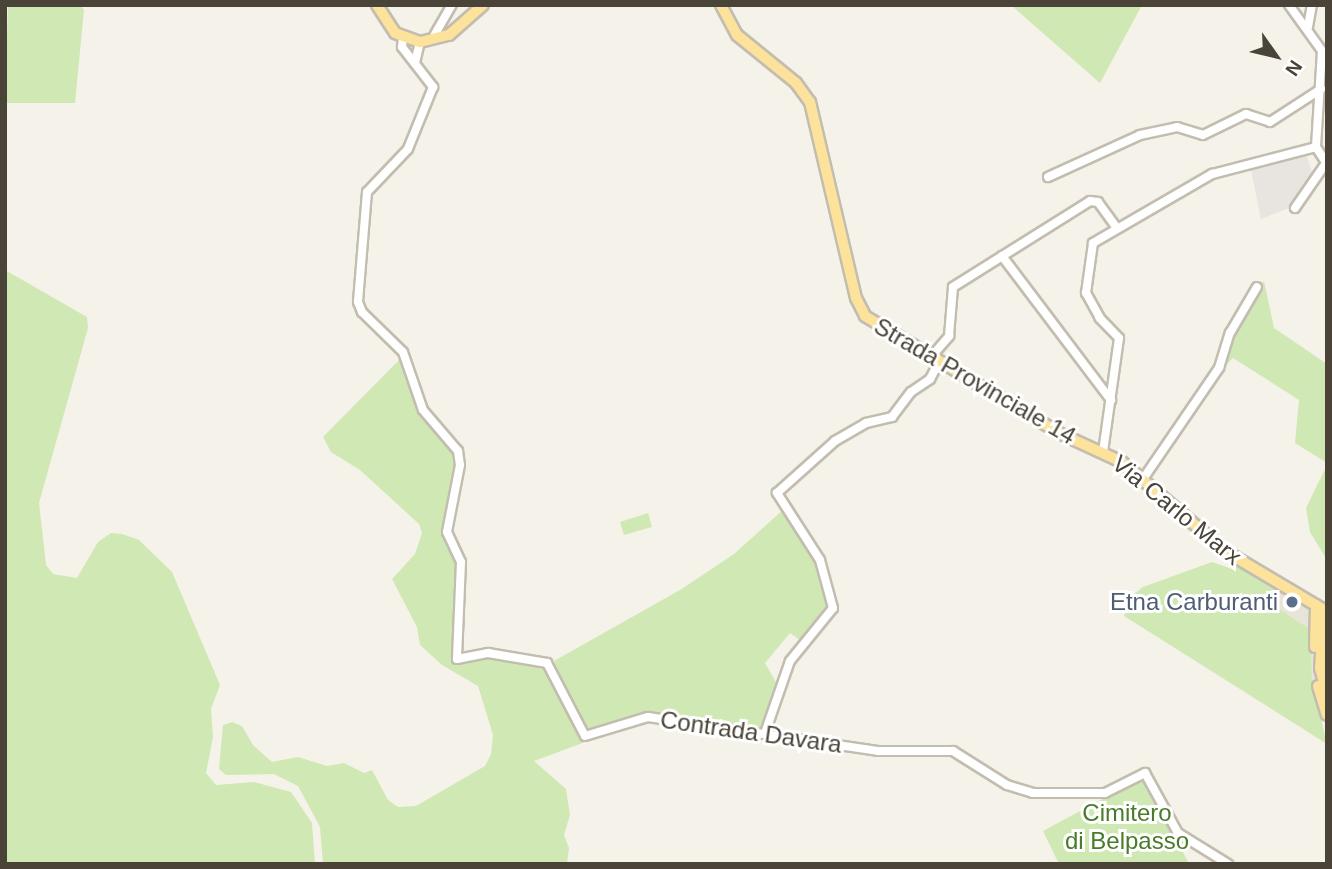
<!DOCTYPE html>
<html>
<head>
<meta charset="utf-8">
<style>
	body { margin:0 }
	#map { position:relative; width:1332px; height:869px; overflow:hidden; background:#f5f2ea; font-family:Helvetica,sans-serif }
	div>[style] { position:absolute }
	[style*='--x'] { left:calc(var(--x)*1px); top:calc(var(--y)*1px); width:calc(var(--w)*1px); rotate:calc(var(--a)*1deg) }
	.residential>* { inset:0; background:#e9e4d9 }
	.industrial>* { inset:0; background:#e8e4df }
	.green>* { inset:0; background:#d0e8b4 }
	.roads { filter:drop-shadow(2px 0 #c3bdb0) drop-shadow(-2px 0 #c3bdb0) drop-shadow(0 2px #c3bdb0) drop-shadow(0 -2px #c3bdb0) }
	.minor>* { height:8px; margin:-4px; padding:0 4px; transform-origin:4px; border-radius:4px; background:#fff }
	.major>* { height:10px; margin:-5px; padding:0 5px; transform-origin:5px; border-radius:5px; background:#fde29c }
	.dots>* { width:19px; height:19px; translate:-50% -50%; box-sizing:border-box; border:4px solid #fff; border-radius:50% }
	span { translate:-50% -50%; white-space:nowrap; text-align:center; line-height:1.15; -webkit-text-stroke:6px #fff; paint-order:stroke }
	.street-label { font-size:24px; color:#494338 }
	.service-label { font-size:24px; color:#4e5e75 }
	.right { translate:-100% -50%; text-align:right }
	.park-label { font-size:24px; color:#497b2b }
	.frame { position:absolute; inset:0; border:7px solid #494338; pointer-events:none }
	.north { position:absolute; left:1241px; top:21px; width:70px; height:70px; -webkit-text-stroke:5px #fff; paint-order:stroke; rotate:124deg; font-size:19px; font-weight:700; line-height:28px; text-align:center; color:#494338 }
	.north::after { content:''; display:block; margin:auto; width:24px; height:32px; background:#494338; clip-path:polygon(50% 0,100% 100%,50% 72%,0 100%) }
</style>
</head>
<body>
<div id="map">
	<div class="residential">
		<div style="clip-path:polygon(1282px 578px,1327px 604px,1327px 730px,1312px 681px,1311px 630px,1278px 608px)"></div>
	</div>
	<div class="industrial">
		<div style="clip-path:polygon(1306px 153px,1313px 176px,1294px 206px,1261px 219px,1251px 170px)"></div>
	</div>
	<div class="green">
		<div style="clip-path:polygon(8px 5px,80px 5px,84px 10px,75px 103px,5px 103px)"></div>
		<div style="clip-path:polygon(1011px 5px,1142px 5px,1100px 83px)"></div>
		<div style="clip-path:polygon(5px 270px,87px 317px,88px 328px,39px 503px,46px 565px,53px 574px,77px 578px,98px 542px,111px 533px,122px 534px,139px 540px,172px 572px,220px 685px,211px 709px,213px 737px,206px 773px,216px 785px,254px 782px,291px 792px,312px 823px,315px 864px,5px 864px)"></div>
		<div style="clip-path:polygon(1264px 281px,1274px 328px,1327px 364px,1327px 463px,1295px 443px,1299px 400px,1233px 358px,1224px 367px,1224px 352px,1232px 333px)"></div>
		<div style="clip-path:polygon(402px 357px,414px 394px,458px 459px,445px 527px,459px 567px,454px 598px,454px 660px,466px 662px,488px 654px,540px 663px,552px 671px,581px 737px,588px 741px,534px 761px,566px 789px,570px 815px,564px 835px,569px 848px,567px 864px,323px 864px,320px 827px,298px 786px,274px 774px,226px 775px,219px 769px,223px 725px,232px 722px,242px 726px,253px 745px,272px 762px,298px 757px,327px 766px,344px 763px,364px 773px,372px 770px,388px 800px,398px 807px,416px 806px,485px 766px,491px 754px,493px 735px,478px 686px,442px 665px,420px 645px,417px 627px,392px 579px,415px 554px,422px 533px,419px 524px,360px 470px,331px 452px,323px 437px)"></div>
		<div style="clip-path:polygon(1327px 465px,1327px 560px,1310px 532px,1306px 508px)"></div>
		<div style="clip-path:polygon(784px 509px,817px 559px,831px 607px,801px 641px,790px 633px,765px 663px,777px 684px,763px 731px,649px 715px,593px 735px,582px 730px,554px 661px,680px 590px,734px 554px)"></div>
		<div style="clip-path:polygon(648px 513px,652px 527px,624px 535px,620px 522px)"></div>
		<div style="clip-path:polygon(1212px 562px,1232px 569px,1236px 565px,1278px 588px,1278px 608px,1311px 630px,1312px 681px,1327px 744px,1124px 616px,1134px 594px,1143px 587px)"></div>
		<div style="clip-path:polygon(1145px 776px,1189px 864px,1059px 864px,1043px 831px)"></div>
	</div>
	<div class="roads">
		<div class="minor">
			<div style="--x:1289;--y:5;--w:57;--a:54.3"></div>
			<div style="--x:1322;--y:51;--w:96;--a:93.6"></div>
			<div style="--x:1308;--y:27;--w:22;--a:-80"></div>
			<div style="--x:435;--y:34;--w:34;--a:-60"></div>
			<div style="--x:403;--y:37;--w:10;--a:96"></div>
			<div style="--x:402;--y:47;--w:51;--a:52.2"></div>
			<div style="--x:433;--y:87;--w:67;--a:112"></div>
			<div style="--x:408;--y:149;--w:59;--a:133.6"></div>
			<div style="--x:367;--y:192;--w:110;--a:94.7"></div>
			<div style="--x:358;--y:302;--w:11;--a:68"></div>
			<div style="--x:362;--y:312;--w:57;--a:44.3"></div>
			<div style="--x:403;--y:352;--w:61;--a:71"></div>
			<div style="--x:423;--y:410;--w:54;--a:49.5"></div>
			<div style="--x:458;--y:451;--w:14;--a:82"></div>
			<div style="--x:460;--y:465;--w:68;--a:101"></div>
			<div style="--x:447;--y:532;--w:33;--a:65"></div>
			<div style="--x:461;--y:562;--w:97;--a:92.4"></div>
			<div style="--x:457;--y:659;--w:32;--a:-11"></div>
			<div style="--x:488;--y:653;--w:60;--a:9.6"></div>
			<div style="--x:547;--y:663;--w:82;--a:62.5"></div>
			<div style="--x:585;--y:736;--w:66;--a:-16.8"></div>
			<div style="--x:648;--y:717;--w:232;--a:8.4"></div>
			<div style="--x:878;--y:751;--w:75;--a:0"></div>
			<div style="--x:953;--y:751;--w:64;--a:32.2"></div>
			<div style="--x:1007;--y:785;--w:27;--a:17"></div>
			<div style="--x:1033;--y:793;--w:72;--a:0"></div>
			<div style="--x:1105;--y:793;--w:45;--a:-26.6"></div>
			<div style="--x:1145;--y:773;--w:68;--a:61.2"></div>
			<div style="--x:1178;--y:833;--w:59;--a:31.8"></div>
			<div style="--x:415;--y:63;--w:22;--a:-77"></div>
			<div style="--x:1316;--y:147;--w:20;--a:57"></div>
			<div style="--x:1048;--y:177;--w:101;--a:-24.5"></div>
			<div style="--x:1140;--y:135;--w:38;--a:-12"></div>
			<div style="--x:1177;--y:127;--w:27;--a:17"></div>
			<div style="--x:1203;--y:135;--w:48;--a:-26"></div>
			<div style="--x:1246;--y:114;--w:25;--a:18"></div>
			<div style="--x:1270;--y:122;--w:61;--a:-32.9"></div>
			<div style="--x:1295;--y:208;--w:55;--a:-55.4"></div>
			<div style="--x:1002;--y:256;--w:181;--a:52.9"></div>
			<div style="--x:931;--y:357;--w:28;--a:-49"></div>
			<div style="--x:949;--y:336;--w:49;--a:-85.3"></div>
			<div style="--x:953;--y:287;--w:162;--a:-32.1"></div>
			<div style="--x:1090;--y:201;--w:8;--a:7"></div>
			<div style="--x:1098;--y:202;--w:32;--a:54"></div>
			<div style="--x:1103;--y:452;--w:115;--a:-82"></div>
			<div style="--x:1119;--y:338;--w:28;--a:-134"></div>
			<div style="--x:1100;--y:318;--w:29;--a:-119"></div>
			<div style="--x:1086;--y:293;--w:50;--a:-82"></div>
			<div style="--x:1093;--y:243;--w:138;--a:-30.1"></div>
			<div style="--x:1212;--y:174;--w:107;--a:-14.6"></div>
			<div style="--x:1143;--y:479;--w:135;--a:-55.6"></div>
			<div style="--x:1219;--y:368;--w:37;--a:-73"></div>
			<div style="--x:1230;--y:333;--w:53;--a:-59.6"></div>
			<div style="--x:765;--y:733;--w:76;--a:-70.9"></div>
			<div style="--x:790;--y:661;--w:68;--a:-50.9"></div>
			<div style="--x:833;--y:608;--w:50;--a:-105.2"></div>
			<div style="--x:820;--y:560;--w:80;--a:-122.7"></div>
			<div style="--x:777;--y:493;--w:78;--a:-41.9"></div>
			<div style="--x:835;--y:441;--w:36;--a:-30"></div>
			<div style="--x:866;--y:423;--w:27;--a:-13"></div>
			<div style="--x:892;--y:417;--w:31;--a:-53"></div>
			<div style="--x:911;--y:392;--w:23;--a:-34"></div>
			<div style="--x:930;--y:379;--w:19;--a:-62"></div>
		</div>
		<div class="major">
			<div style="--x:377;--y:5;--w:33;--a:57"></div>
			<div style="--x:395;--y:33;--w:27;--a:20"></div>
			<div style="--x:420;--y:42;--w:30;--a:-14"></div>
			<div style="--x:449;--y:35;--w:45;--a:-41.4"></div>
			<div style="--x:721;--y:5;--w:34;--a:62"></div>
			<div style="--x:737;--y:35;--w:76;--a:39.1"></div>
			<div style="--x:796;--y:83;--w:24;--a:54"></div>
			<div style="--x:810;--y:102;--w:201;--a:76.8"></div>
			<div style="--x:856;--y:298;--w:20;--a:63"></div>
			<div style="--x:865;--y:316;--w:227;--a:31.1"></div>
			<div style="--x:1059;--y:433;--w:69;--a:24.7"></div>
			<div style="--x:1122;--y:462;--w:136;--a:40.8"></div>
			<div style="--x:1225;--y:551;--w:115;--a:30.8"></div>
			<div style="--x:1324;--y:610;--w:58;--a:93.9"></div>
			<div style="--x:1320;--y:668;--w:26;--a:74"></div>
			<div style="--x:1315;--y:647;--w:42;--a:-88.6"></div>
			<div style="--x:1318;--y:686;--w:30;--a:73"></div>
		</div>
	</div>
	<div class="dots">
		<div style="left:1292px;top:602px;background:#5c6f8a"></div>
	</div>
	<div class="street-label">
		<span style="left:975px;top:381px;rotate:30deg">Strada Provinciale 14</span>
		<span style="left:1177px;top:510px;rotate:39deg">Via Carlo Marx</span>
		<span style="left:751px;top:732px;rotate:8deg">Contrada Davara</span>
	</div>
	<div class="service-label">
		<span class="right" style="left:1278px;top:602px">Etna Carburanti</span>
	</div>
	<div class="park-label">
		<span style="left:1127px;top:827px">Cimitero<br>di Belpasso</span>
	</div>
	<div class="frame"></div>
	<div class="north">N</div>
</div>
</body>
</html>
